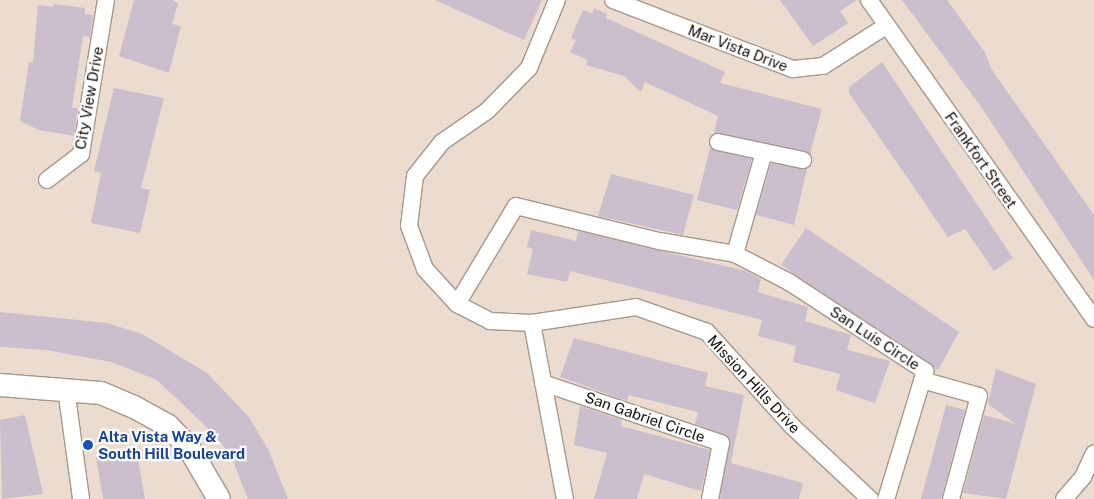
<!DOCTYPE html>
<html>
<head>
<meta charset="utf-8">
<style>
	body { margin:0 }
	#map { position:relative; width:1094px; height:499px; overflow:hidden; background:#ecdccf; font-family:"Public Sans",sans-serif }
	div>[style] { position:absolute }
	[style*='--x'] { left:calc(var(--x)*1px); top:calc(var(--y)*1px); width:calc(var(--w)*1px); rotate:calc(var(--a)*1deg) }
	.building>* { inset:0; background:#cbbecd }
	.roads { filter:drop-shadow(1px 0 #a6978b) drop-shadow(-1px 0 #a6978b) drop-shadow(0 1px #a6978b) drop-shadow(0 -1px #a6978b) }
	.street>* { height:16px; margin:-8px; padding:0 8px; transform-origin:8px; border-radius:8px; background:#fff }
	.secondary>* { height:22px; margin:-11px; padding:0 11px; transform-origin:11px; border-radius:11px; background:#fff }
	.dots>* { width:14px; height:14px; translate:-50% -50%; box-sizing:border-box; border:2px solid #fff; border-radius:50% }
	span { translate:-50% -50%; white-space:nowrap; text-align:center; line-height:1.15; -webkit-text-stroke:4.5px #fff; paint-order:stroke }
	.street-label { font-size:15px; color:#140e0a }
	.transit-label { font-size:15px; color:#164399; font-weight:700 }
	.left { translate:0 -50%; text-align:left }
</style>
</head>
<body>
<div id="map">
	<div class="building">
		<div style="clip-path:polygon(134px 0,173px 0,178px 4px,172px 24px,181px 26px,169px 73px,119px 56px)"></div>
		<div style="clip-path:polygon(435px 0,542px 0,524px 40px)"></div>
		<div style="clip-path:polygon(780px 0,857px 0,840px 11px,848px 23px,813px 46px)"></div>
		<div style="clip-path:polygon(902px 0,947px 0,984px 51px,992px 70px,1094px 215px,1094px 280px,982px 108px)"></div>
		<div style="clip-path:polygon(54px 4px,85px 8px,85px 14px,93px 15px,90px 37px,83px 36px,72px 108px,78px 108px,74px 136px,39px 130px,20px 121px,29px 62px,33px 63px,38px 5px,53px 7px)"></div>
		<div style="clip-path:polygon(594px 8px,607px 14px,606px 18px,725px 72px,720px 83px,822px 109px,810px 154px,714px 133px,718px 116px,645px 82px,641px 92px,624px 76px,586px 65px,588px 60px,570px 52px,576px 40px,571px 38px,583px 10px,592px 13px)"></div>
		<div style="clip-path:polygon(882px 62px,1013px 258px,994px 271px,965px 229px,948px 237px,849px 93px,849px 87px)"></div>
		<div style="clip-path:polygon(114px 88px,164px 98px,141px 188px,150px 190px,140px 233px,91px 223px,101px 173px,94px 171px)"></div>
		<div style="clip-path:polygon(710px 148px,752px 159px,737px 210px,697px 200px)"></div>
		<div style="clip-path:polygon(771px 163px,807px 169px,794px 225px,756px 215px)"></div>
		<div style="clip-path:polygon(611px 174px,694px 195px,683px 235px,598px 216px)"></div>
		<div style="clip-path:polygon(806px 228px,959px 332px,938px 370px,781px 265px)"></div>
		<div style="clip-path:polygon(531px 230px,576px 241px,578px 231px,746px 271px,761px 279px,758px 292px,808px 307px,805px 321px,851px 335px,847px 350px,890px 361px,875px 403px,836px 390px,840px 374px,793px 362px,796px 346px,758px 336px,762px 320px,570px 271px,567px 282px,527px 274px,533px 249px,527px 247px)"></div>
		<div style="clip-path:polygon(0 312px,107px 323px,142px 334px,207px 373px,249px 417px,268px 449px,288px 499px,248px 499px,231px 456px,215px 435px,157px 380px,111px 362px,46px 350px,0 347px)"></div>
		<div style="clip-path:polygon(574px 338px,708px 373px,705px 386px,744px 395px,731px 463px,803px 483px,799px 499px,720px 499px,728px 436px,695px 424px,698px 412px,629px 395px,627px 401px,560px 377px)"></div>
		<div style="clip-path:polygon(996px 369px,1036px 384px,1006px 499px,963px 493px,984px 415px,1016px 424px,988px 404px)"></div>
		<div style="clip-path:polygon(946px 405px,965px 410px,941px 499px,921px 499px)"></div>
		<div style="clip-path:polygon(580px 406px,622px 420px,621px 426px,710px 450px,701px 491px,644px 474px,637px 499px,594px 499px,607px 453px,574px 445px)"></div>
		<div style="clip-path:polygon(25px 415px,43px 494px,2px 499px,0 420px)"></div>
		<div style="clip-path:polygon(136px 448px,145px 499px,103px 499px,96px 457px)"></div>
	</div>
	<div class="roads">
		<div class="street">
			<div style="--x:557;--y:0;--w:74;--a:112.4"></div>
			<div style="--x:529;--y:68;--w:60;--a:134.3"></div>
			<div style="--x:487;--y:111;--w:55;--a:145.4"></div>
			<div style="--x:442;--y:142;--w:43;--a:128.5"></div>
			<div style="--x:415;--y:176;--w:50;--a:96.8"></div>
			<div style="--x:409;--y:226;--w:46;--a:69.6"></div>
			<div style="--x:425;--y:269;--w:47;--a:47.6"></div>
			<div style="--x:457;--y:304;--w:37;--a:27"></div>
			<div style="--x:490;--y:321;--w:42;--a:2.7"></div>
			<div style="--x:532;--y:323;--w:105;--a:-8.7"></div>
			<div style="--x:636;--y:307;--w:75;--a:19.4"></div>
			<div style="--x:707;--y:332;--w:127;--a:47.9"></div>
			<div style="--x:792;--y:426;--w:107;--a:43.1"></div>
			<div style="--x:613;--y:0;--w:193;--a:21"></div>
			<div style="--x:793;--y:69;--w:30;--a:-6"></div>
			<div style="--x:823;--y:66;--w:75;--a:-32.4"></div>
			<div style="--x:869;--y:0;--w:390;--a:54.8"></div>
			<div style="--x:718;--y:142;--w:87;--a:12"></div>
			<div style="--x:47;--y:180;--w:43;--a:-37.4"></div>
			<div style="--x:81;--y:154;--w:156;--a:-80.8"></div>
			<div style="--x:735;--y:254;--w:106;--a:-74.1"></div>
			<div style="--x:457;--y:304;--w:114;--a:-59"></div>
			<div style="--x:516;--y:206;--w:147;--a:13.8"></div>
			<div style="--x:659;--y:241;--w:77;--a:9.7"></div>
			<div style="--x:735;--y:254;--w:61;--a:27.4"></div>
			<div style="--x:789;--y:282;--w:163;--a:33.2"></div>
			<div style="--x:925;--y:371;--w:134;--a:106.9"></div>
			<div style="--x:532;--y:323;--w:179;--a:79.4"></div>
			<div style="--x:922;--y:380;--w:59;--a:15.7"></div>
			<div style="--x:979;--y:396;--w:107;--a:105.2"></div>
			<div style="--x:543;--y:383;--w:188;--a:18.6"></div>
			<div style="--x:721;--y:443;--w:57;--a:101.1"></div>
			<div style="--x:66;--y:389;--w:111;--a:82.2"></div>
			<div style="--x:1064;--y:499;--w:29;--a:-49"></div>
			<div style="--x:1083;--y:477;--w:26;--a:-65"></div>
		</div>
		<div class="secondary">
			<div style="--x:0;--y:385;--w:101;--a:4.5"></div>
			<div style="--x:101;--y:393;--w:38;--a:23"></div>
			<div style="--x:136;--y:408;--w:37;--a:29"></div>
			<div style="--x:168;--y:426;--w:28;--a:45"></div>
			<div style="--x:188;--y:446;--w:61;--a:59.7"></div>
		</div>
	</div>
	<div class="dots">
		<div style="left:88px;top:445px;background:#1a4fb4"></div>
	</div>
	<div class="street-label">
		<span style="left:738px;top:48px;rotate:21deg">Mar Vista Drive</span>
		<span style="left:89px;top:98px;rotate:-80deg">City View Drive</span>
		<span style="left:981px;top:160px;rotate:55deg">Frankfort Street</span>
		<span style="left:875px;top:338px;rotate:33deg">San Luis Circle</span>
		<span style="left:754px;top:384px;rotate:47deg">Mission Hills Drive</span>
		<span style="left:645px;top:417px;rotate:19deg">San Gabriel Circle</span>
	</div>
	<div class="transit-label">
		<span class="left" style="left:98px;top:445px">Alta Vista Way &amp;<br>South Hill Boulevard</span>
	</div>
</div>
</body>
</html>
